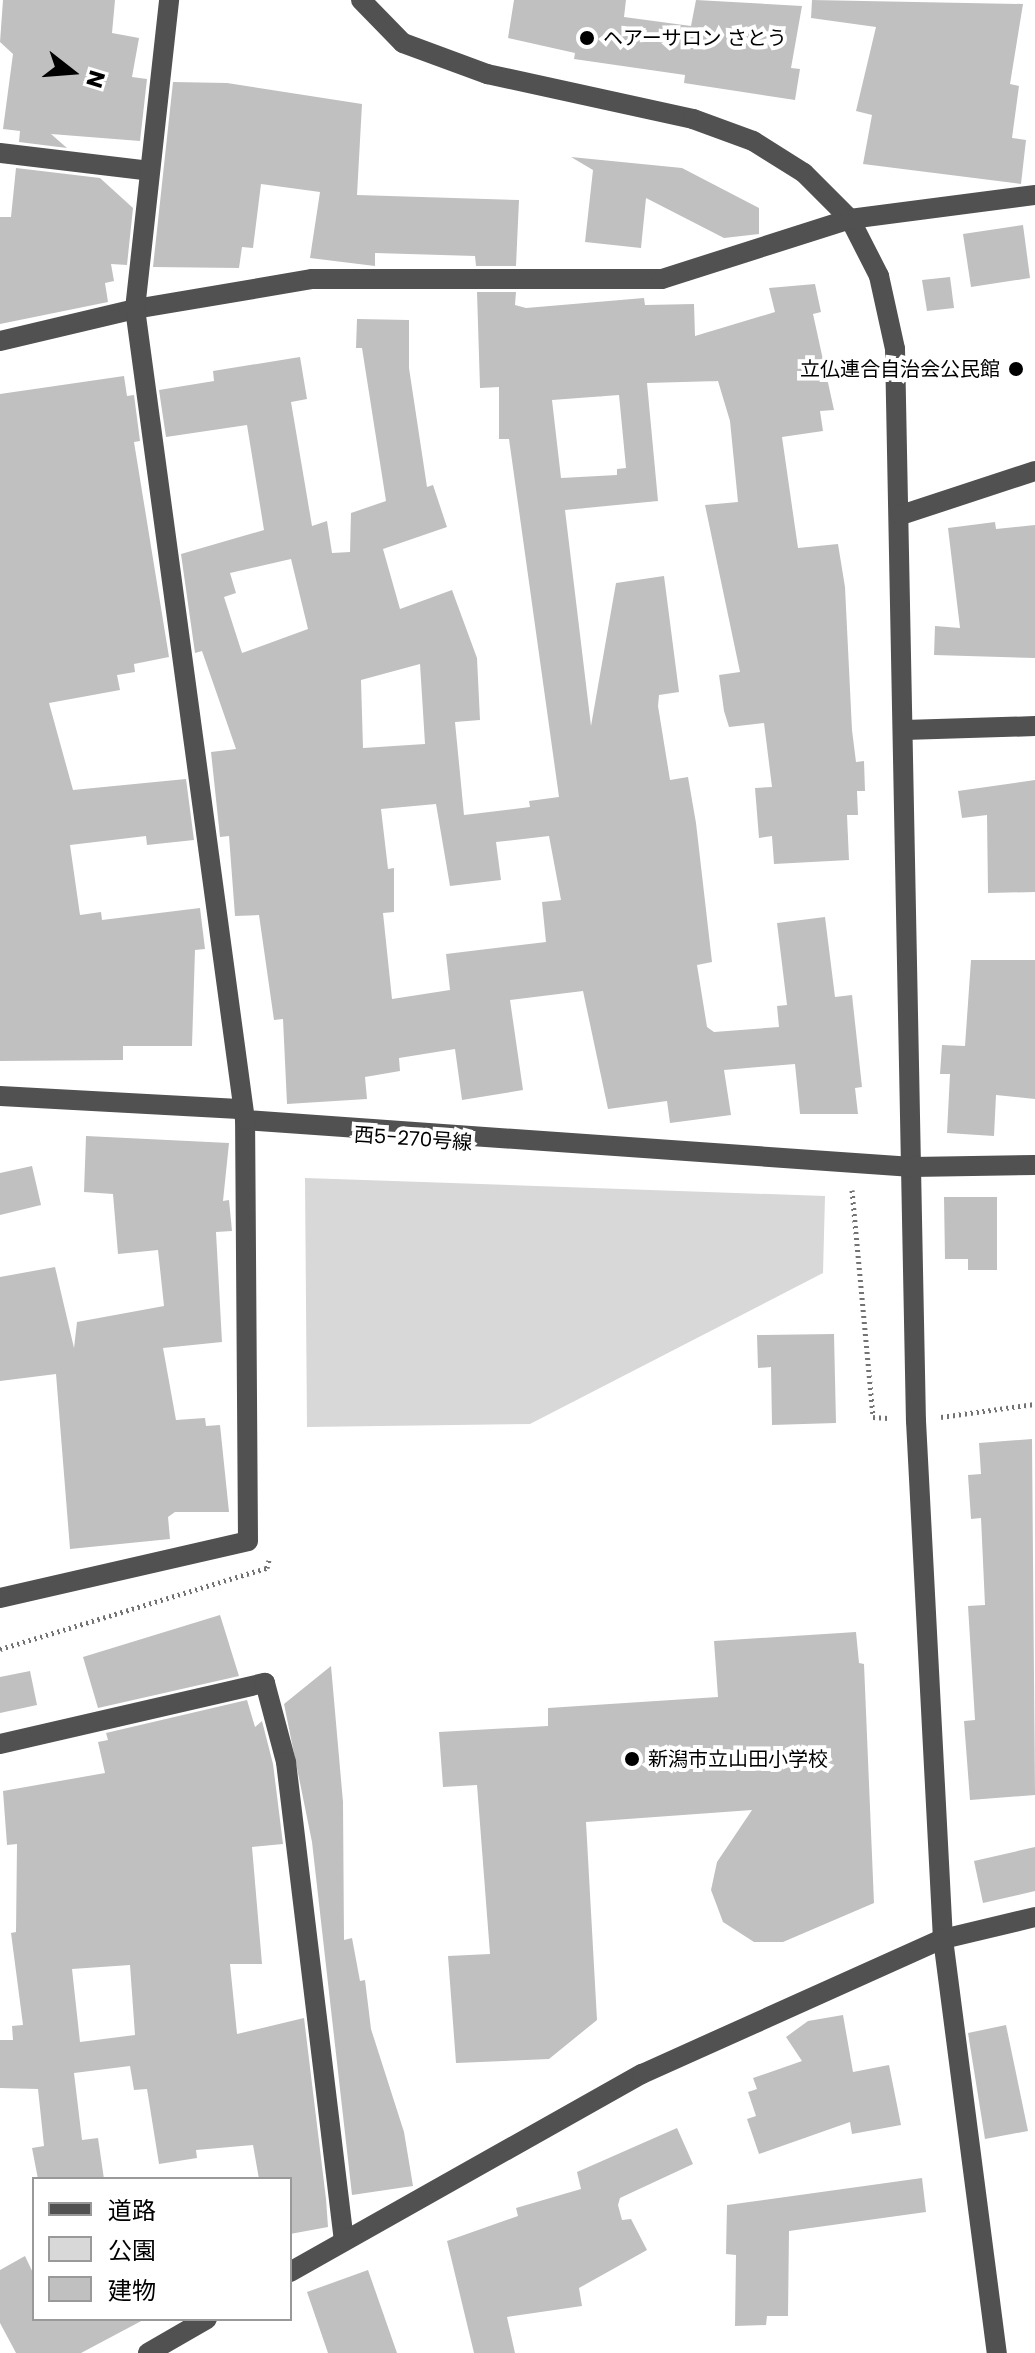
<!DOCTYPE html>
<html>
<head>
<meta charset="utf-8">
<style>
	body { margin:0 }
	#map { position:relative; width:1035px; height:2353px; overflow:hidden; background:#fff; font-family:Poppins,"Noto Sans JP",sans-serif }
	div>[style] { position:absolute }
	[style*='--x'] { left:calc(var(--x)*1px); top:calc(var(--y)*1px); width:calc(var(--w)*1px); rotate:calc(var(--a)*1deg) }
	.green>* { inset:0; background:#d8d8d8 }
	.building>* { inset:0; background:#c0c0c0 }
	.path>* { height:5px; margin-top:-2.5px; transform-origin:0; background:repeating-linear-gradient(90deg,#737373 0 2px,transparent 0 6px) }
	.minor>* { height:20px; margin:-10px; padding:0 10px; transform-origin:10px; border-radius:10px; background:#515151 }
	.dots>* { width:22px; height:22px; translate:-50% -50%; box-sizing:border-box; border:4px solid #fff; border-radius:50% }
	span { translate:-50% -50%; white-space:nowrap; text-align:center; line-height:1.15; -webkit-text-stroke:8px #fff; paint-order:stroke }
	.poi-label { font-size:20px; color:#000 }
	.left { translate:0 -50%; text-align:left }
	.right { translate:-100% -50%; text-align:right }
	.street-label { font-size:20px; color:#000 }
	.legend { position:absolute; left:32px; top:2177px; width:260px; height:144px; box-sizing:border-box; background:#fff; border:2px solid #999; margin:0; padding:10px 14px; list-style:none; font-size:24px; color:#000 }
	.legend li { display:flex; align-items:center; gap:16px; height:40px }
	.legend b { width:40px; border:2px solid #999 }
	.north { position:absolute; left:32px; top:32px; width:80px; height:80px; -webkit-text-stroke:6px #fff; paint-order:stroke; rotate:107deg; font-size:22px; font-weight:700; line-height:32px; text-align:center; color:#000 }
	.north::after { content:''; display:block; margin:auto; width:28px; height:36px; background:#000; clip-path:polygon(50% 0,100% 100%,50% 72%,0 100%) }
</style>
</head>
<body>
<div id="map">
	<div class="green">
		<div style="clip-path:polygon(305px 1178px,825px 1196px,823px 1273px,530px 1424px,307px 1427px)"></div>
	</div>
	<div class="building">
		<div style="clip-path:polygon(3px 0,115px 0,112px 33px,139px 38px,132px 77px,147px 79px,140px 141px,51px 134px,67px 148px,19px 142px,20px 131px,3px 129px,13px 54px,0 42px)"></div>
		<div style="clip-path:polygon(514px 0,626px 0,624px 17px,691px 26px,696px 0,802px 6px,791px 68px,800px 69px,795px 100px,684px 83px,685px 75px,574px 59px,575px 53px,508px 38px)"></div>
		<div style="clip-path:polygon(812px 0,1023px 4px,1010px 84px,1019px 86px,1012px 138px,1026px 140px,1021px 184px,863px 164px,872px 115px,856px 111px,876px 27px,811px 18px)"></div>
		<div style="clip-path:polygon(173px 82px,227px 83px,362px 104px,357px 195px,519px 200px,516px 266px,476px 266px,475px 256px,375px 253px,375px 266px,310px 258px,320px 192px,261px 184px,253px 248px,242px 247px,239px 268px,153px 267px)"></div>
		<div style="clip-path:polygon(571px 157px,682px 168px,759px 208px,759px 234px,724px 238px,646px 198px,641px 248px,585px 242px,593px 170px)"></div>
		<div style="clip-path:polygon(16px 168px,100px 178px,133px 208px,127px 265px,111px 264px,114px 281px,105px 283px,108px 302px,0 324px,0 217px,11px 217px)"></div>
		<div style="clip-path:polygon(1023px 225px,1030px 278px,971px 287px,963px 234px)"></div>
		<div style="clip-path:polygon(950px 277px,954px 308px,927px 311px,922px 280px)"></div>
		<div style="clip-path:polygon(evenodd,815px 284px,821px 312px,813px 314px,834px 410px,820px 411px,823px 431px,782px 437px,798px 548px,838px 544px,845px 587px,852px 730px,856px 762px,864px 761px,865px 791px,857px 791px,858px 815px,847px 815px,849px 860px,774px 864px,772px 836px,759px 838px,755px 788px,772px 787px,764px 723px,729px 727px,724px 711px,719px 675px,740px 672px,705px 505px,738px 502px,730px 421px,718px 381px,647px 383px,658px 501px,565px 510px,591px 726px,616px 583px,664px 576px,679px 692px,659px 695px,658px 706px,670px 780px,688px 777px,696px 823px,712px 962px,697px 965px,707px 1027px,714px 1032px,779px 1027px,777px 1006px,787px 1005px,777px 923px,825px 917px,835px 997px,852px 995px,862px 1087px,855px 1088px,858px 1114px,800px 1114px,795px 1064px,724px 1070px,731px 1115px,670px 1123px,667px 1101px,608px 1109px,583px 991px,510px 1000px,523px 1090px,462px 1100px,455px 1049px,399px 1058px,400px 1071px,365px 1077px,367px 1099px,287px 1104px,283px 1019px,274px 1020px,259px 915px,235px 916px,229px 836px,220px 837px,211px 752px,236px 749px,202px 651px,195px 653px,181px 554px,264px 530px,247px 425px,166px 437px,159px 390px,214px 381px,213px 371px,300px 357px,307px 399px,291px 402px,312px 526px,327px 521px,332px 553px,350px 552px,351px 513px,386px 501px,362px 348px,356px 348px,357px 319px,409px 320px,409px 368px,427px 487px,433px 485px,447px 527px,383px 549px,400px 609px,452px 590px,477px 658px,480px 720px,455px 722px,464px 815px,530px 807px,529px 801px,559px 797px,509px 439px,499px 439px,499px 387px,480px 388px,477px 292px,516px 292px,515px 305px,526px 308px,644px 298px,645px 305px,694px 304px,695px 336px,775px 312px,769px 288px,815px 284px,619px 395px,626px 468px,617px 469px,617px 475px,561px 478px,552px 400px,619px 395px,815px 284px,291px 559px,308px 629px,242px 653px,224px 597px,236px 593px,230px 573px,291px 559px,815px 284px,420px 664px,425px 744px,363px 748px,361px 680px,420px 664px,815px 284px,436px 804px,450px 886px,501px 880px,496px 842px,549px 836px,561px 900px,542px 902px,546px 942px,446px 954px,450px 990px,392px 999px,383px 913px,394px 912px,394px 868px,388px 869px,381px 809px,436px 804px)"></div>
		<div style="clip-path:polygon(124px 376px,127px 396px,134px 395px,140px 441px,134px 442px,169px 657px,134px 664px,135px 672px,117px 675px,120px 690px,49px 703px,73px 790px,186px 779px,194px 840px,147px 845px,146px 836px,70px 845px,80px 915px,101px 912px,102px 920px,200px 908px,205px 949px,195px 950px,192px 1046px,123px 1046px,123px 1060px,0 1061px,0 394px)"></div>
		<div style="clip-path:polygon(995px 522px,996px 529px,1035px 525px,1035px 658px,934px 655px,935px 626px,960px 628px,948px 528px)"></div>
		<div style="clip-path:polygon(1035px 780px,1035px 892px,988px 893px,987px 815px,962px 818px,958px 791px)"></div>
		<div style="clip-path:polygon(971px 960px,1035px 960px,1035px 1099px,996px 1095px,994px 1136px,947px 1133px,950px 1074px,940px 1074px,942px 1045px,965px 1046px)"></div>
		<div style="clip-path:polygon(86px 1136px,229px 1143px,223px 1201px,229px 1200px,232px 1231px,216px 1232px,222px 1342px,163px 1348px,176px 1420px,205px 1418px,206px 1426px,220px 1425px,229px 1512px,175px 1512px,168px 1517px,170px 1539px,70px 1549px,56px 1374px,0 1381px,0 1277px,55px 1267px,74px 1348px,77px 1322px,164px 1306px,158px 1250px,118px 1254px,113px 1194px,84px 1192px)"></div>
		<div style="clip-path:polygon(32px 1166px,41px 1205px,0 1215px,0 1173px)"></div>
		<div style="clip-path:polygon(944px 1197px,997px 1197px,997px 1270px,968px 1270px,968px 1259px,945px 1259px)"></div>
		<div style="clip-path:polygon(834px 1334px,836px 1423px,772px 1425px,771px 1367px,758px 1368px,757px 1335px)"></div>
		<div style="clip-path:polygon(1032px 1439px,1035px 1795px,970px 1800px,964px 1721px,975px 1720px,968px 1606px,985px 1605px,981px 1518px,971px 1519px,968px 1475px,981px 1474px,979px 1443px)"></div>
		<div style="clip-path:polygon(220px 1615px,239px 1676px,98px 1708px,83px 1657px)"></div>
		<div style="clip-path:polygon(856px 1632px,859px 1663px,864px 1664px,874px 1903px,783px 1942px,754px 1942px,723px 1922px,711px 1890px,717px 1862px,752px 1810px,586px 1822px,597px 2020px,549px 2059px,456px 2063px,448px 1956px,490px 1954px,477px 1785px,443px 1787px,439px 1732px,548px 1726px,548px 1708px,718px 1697px,714px 1641px)"></div>
		<div style="clip-path:polygon(331px 1666px,343px 1802px,344px 1940px,352px 1938px,360px 1981px,365px 1980px,371px 2029px,404px 2132px,413px 2186px,352px 2195px,312px 1842px,284px 1704px)"></div>
		<div style="clip-path:polygon(30px 1671px,37px 1705px,0 1713px,0 1677px)"></div>
		<div style="clip-path:polygon(evenodd,247px 1700px,255px 1727px,262px 1721px,273px 1764px,283px 1844px,252px 1847px,262px 1964px,230px 1964px,237px 2034px,304px 2018px,326px 2199px,328px 2227px,290px 2234px,290px 2179px,259px 2179px,253px 2145px,196px 2150px,197px 2158px,159px 2164px,147px 2089px,134px 2090px,130px 2066px,74px 2073px,82px 2140px,98px 2138px,104px 2179px,38px 2179px,32px 2148px,44px 2146px,38px 2089px,0 2088px,0 2040px,13px 2040px,12px 2026px,23px 2025px,11px 1933px,16px 1932px,17px 1844px,7px 1845px,3px 1791px,105px 1773px,98px 1742px,108px 1740px,106px 1733px,247px 1700px,130px 1965px,135px 2035px,80px 2042px,72px 1969px,130px 1965px)"></div>
		<div style="clip-path:polygon(1035px 1847px,1035px 1891px,983px 1903px,974px 1861px)"></div>
		<div style="clip-path:polygon(843px 2015px,853px 2072px,889px 2065px,901px 2125px,852px 2134px,850px 2122px,759px 2154px,747px 2119px,756px 2116px,748px 2092px,757px 2089px,753px 2078px,802px 2061px,786px 2037px,808px 2021px)"></div>
		<div style="clip-path:polygon(1006px 2025px,1028px 2131px,985px 2139px,968px 2033px)"></div>
		<div style="clip-path:polygon(677px 2128px,693px 2164px,620px 2198px,618px 2205px,622px 2220px,631px 2219px,647px 2250px,579px 2288px,582px 2306px,507px 2317px,515px 2353px,474px 2353px,447px 2241px,518px 2216px,516px 2208px,581px 2189px,577px 2172px)"></div>
		<div style="clip-path:polygon(922px 2178px,926px 2212px,789px 2231px,788px 2316px,767px 2316px,766px 2325px,735px 2326px,736px 2255px,726px 2254px,727px 2205px)"></div>
		<div style="clip-path:polygon(25px 2256px,34px 2275px,34px 2319px,145px 2319px,81px 2353px,16px 2353px,0 2323px,0 2270px)"></div>
		<div style="clip-path:polygon(368px 2270px,397px 2353px,328px 2353px,307px 2292px)"></div>
	</div>
	<div class="path">
		<div style="--x:852;--y:1190;--w:228;--a:84.7"></div>
		<div style="--x:873;--y:1417;--w:15;--a:4"></div>
		<div style="--x:941;--y:1417;--w:95;--a:-7.9"></div>
		<div style="--x:0;--y:1649;--w:279;--a:-16.9"></div>
		<div style="--x:267;--y:1568;--w:8;--a:-76"></div>
	</div>
	<div class="minor">
		<div style="--x:361;--y:0;--w:60;--a:45.7"></div>
		<div style="--x:403;--y:43;--w:90;--a:20.3"></div>
		<div style="--x:487;--y:74;--w:211;--a:12.3"></div>
		<div style="--x:693;--y:119;--w:64;--a:20.1"></div>
		<div style="--x:753;--y:141;--w:60;--a:32.1"></div>
		<div style="--x:804;--y:173;--w:65;--a:45"></div>
		<div style="--x:850;--y:219;--w:64;--a:63"></div>
		<div style="--x:879;--y:276;--w:75;--a:77.6"></div>
		<div style="--x:895;--y:349;--w:1072;--a:88.88"></div>
		<div style="--x:916;--y:1421;--w:519;--a:87.02"></div>
		<div style="--x:943;--y:1939;--w:418;--a:82.6"></div>
		<div style="--x:0;--y:153;--w:151;--a:6.8"></div>
		<div style="--x:0;--y:341;--w:139;--a:-13.3"></div>
		<div style="--x:135;--y:309;--w:180;--a:-9.6"></div>
		<div style="--x:312;--y:279;--w:350;--a:0"></div>
		<div style="--x:662;--y:279;--w:197;--a:-17.7"></div>
		<div style="--x:850;--y:219;--w:187;--a:-7.4"></div>
		<div style="--x:901;--y:515;--w:141;--a:-18.2"></div>
		<div style="--x:904;--y:730;--w:131;--a:-1.7"></div>
		<div style="--x:0;--y:1096;--w:239;--a:3.1"></div>
		<div style="--x:245;--y:1120;--w:669;--a:4.03"></div>
		<div style="--x:912;--y:1167;--w:123;--a:-0.9"></div>
		<div style="--x:0;--y:1598;--w:254;--a:-12.9"></div>
		<div style="--x:248;--y:1541;--w:421;--a:-90.4"></div>
		<div style="--x:245;--y:1120;--w:818;--a:-97.72"></div>
		<div style="--x:135;--y:309;--w:311;--a:-83.7"></div>
		<div style="--x:0;--y:1744;--w:272;--a:-13"></div>
		<div style="--x:265;--y:1683;--w:82;--a:75.1"></div>
		<div style="--x:286;--y:1762;--w:482;--a:83.1"></div>
		<div style="--x:290;--y:2272;--w:404;--a:-29.4"></div>
		<div style="--x:642;--y:2074;--w:330;--a:-24.2"></div>
		<div style="--x:943;--y:1939;--w:95;--a:-13.4"></div>
		<div style="--x:148;--y:2353;--w:68;--a:-30"></div>
	</div>
	<div class="dots">
		<div style="left:587px;top:38px;background:#000"></div>
		<div style="left:1016px;top:369px;background:#000"></div>
		<div style="left:632px;top:1759px;background:#000"></div>
	</div>
	<div class="poi-label">
		<span class="left" style="left:603px;top:38px">ヘアーサロン さとう</span>
		<span class="right" style="left:1000px;top:369px">立仏連合自治会公民館</span>
		<span class="left" style="left:648px;top:1759px">新潟市立山田小学校</span>
	</div>
	<div class="street-label">
		<span style="left:413px;top:1139px;rotate:4deg">西5-270号線</span>
	</div>
	<ul class="legend">
	<li><b style="height:10px;background:#515151"></b>道路</li>
	<li><b style="height:22px;background:#d8d8d8"></b>公園</li>
	<li><b style="height:22px;background:#c0c0c0"></b>建物</li>
	</ul>
	<div class="north">N</div>
</div>
</body>
</html>
